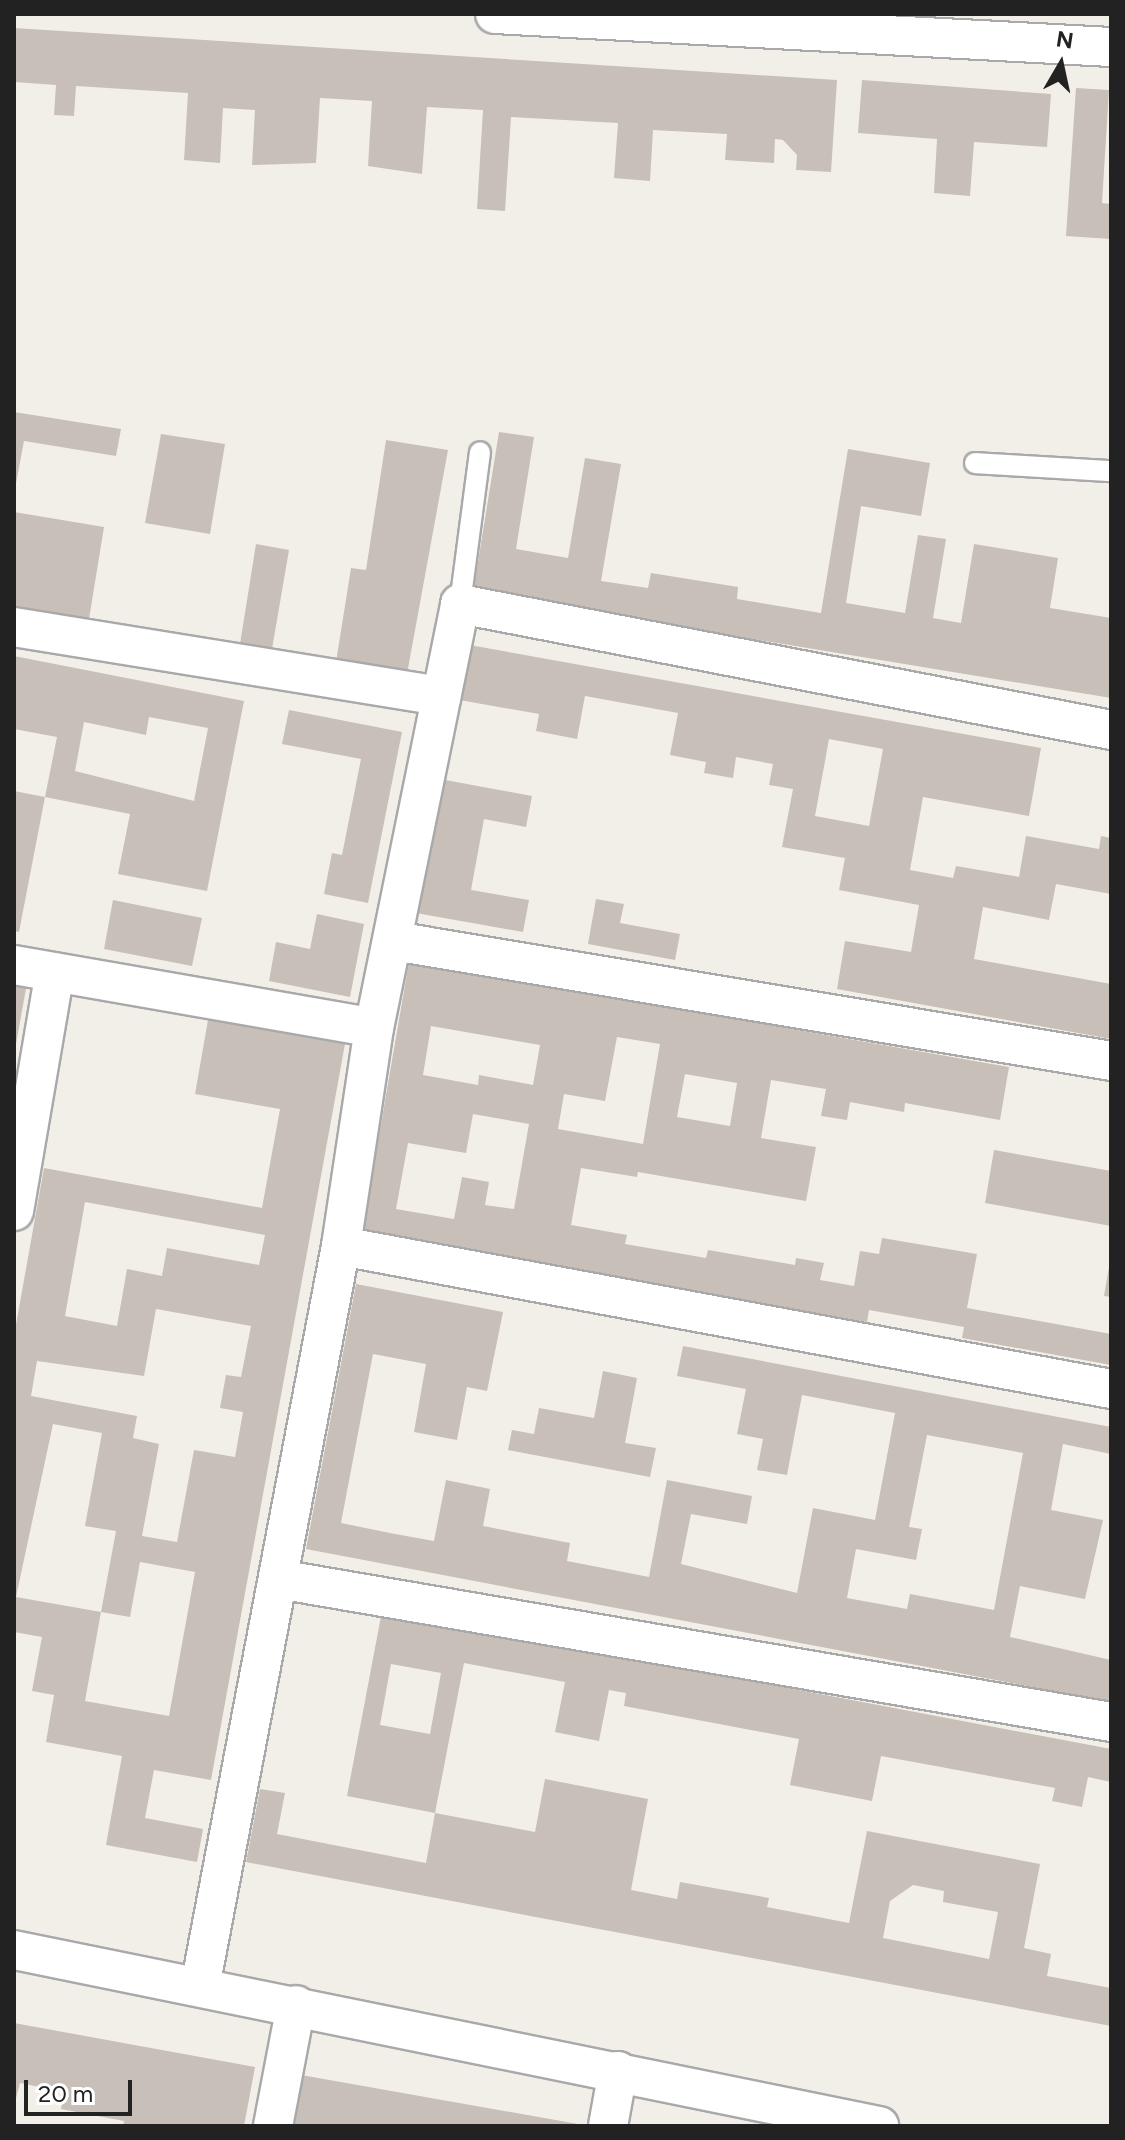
<!DOCTYPE html>
<html>
<head>
<meta charset="utf-8">
<style>
	body { margin:0 }
	#map { position:relative; width:1125px; height:2140px; overflow:hidden; background:#f2efe9; font-family:Figtree,sans-serif }
	div>[style] { position:absolute }
	[style*='--x'] { left:calc(var(--x)*1px); top:calc(var(--y)*1px); width:calc(var(--w)*1px); rotate:calc(var(--a)*1deg) }
	.building>* { inset:0; background:#c7bfb8 }
	.roads { filter:drop-shadow(2px 0 #a9a9a9) drop-shadow(-2px 0 #a9a9a9) drop-shadow(0 2px #a9a9a9) drop-shadow(0 -2px #a9a9a9) }
	.service>* { height:20px; margin:-10px; padding:0 10px; transform-origin:10px; border-radius:10px; background:#fff }
	.minor>* { height:38px; margin:-19px; padding:0 19px; transform-origin:19px; border-radius:19px; background:#fff }
	span { translate:-50% -50%; white-space:nowrap; text-align:center; line-height:1.15; -webkit-text-stroke:6px #fff; paint-order:stroke }
	.frame { position:absolute; inset:0; border:16px solid #222; pointer-events:none }
	.north { position:absolute; left:1021px; top:24px; width:80px; height:80px; -webkit-text-stroke:6px #fff; paint-order:stroke; rotate:9deg; font-size:22px; font-weight:700; line-height:32px; text-align:center; color:#222 }
	.north::after { content:''; display:block; margin:auto; width:28px; height:36px; background:#222; clip-path:polygon(50% 0,100% 100%,50% 72%,0 100%) }
	.scale { position:absolute; left:24px; top:2080px; width:108px; height:36px; box-sizing:border-box; border:4px solid #222; border-top:0; padding-left:10px; font-size:24px; line-height:28px; white-space:nowrap; color:#222; -webkit-text-stroke:6px #fff; paint-order:stroke }
</style>
</head>
<body>
<div id="map">
	<div class="building">
		<div style="clip-path:polygon(14px 28px,837px 80px,831px 172px,796px 170px,797px 155px,783px 140px,775px 139px,774px 163px,725px 160px,727px 134px,653px 130px,650px 181px,614px 178px,618px 123px,511px 117px,505px 211px,477px 209px,483px 110px,427px 107px,422px 174px,368px 166px,372px 101px,320px 98px,316px 163px,252px 165px,255px 110px,223px 108px,220px 163px,184px 160px,188px 93px,76px 86px,74px 116px,54px 115px,56px 85px,14px 82px)"></div>
		<div style="clip-path:polygon(862px 80px,1051px 94px,1047px 147px,974px 142px,970px 196px,934px 193px,937px 139px,858px 133px)"></div>
		<div style="clip-path:polygon(1076px 88px,1109px 90px,1102px 203px,1111px 204px,1111px 239px,1066px 236px)"></div>
		<div style="clip-path:polygon(14px 412px,121px 429px,116px 456px,24px 441px,14px 494px)"></div>
		<div style="clip-path:polygon(499px 432px,534px 437px,516px 549px,568px 558px,585px 458px,621px 464px,601px 581px,648px 588px,651px 573px,738px 587px,737px 599px,821px 613px,848px 449px,930px 463px,921px 516px,861px 506px,846px 603px,905px 613px,918px 535px,946px 539px,933px 618px,961px 623px,974px 544px,1058px 558px,1050px 608px,1111px 618px,1111px 698px,473px 593px)"></div>
		<div style="clip-path:polygon(161px 434px,225px 444px,210px 534px,145px 523px)"></div>
		<div style="clip-path:polygon(386px 440px,448px 450px,407px 674px,336px 662px,351px 568px,366px 570px)"></div>
		<div style="clip-path:polygon(14px 512px,104px 527px,89px 619px,14px 607px)"></div>
		<div style="clip-path:polygon(256px 544px,289px 550px,272px 649px,240px 644px)"></div>
		<div style="clip-path:polygon(evenodd,464px 644px,1041px 748px,1029px 816px,923px 797px,910px 870px,953px 878px,956px 866px,1019px 877px,1026px 836px,1099px 849px,1101px 836px,1111px 838px,1111px 894px,1056px 884px,1049px 920px,983px 907px,974px 959px,1111px 984px,1111px 1039px,837px 989px,845px 941px,911px 952px,919px 905px,839px 890px,845px 858px,782px 847px,793px 789px,769px 785px,773px 764px,736px 757px,733px 778px,704px 773px,706px 762px,670px 755px,678px 713px,585px 696px,577px 739px,536px 731px,539px 714px,454px 699px,464px 644px,829px 739px,883px 749px,869px 826px,815px 816px,829px 739px)"></div>
		<div style="clip-path:polygon(evenodd,14px 656px,244px 701px,207px 891px,118px 874px,130px 814px,45px 797px,57px 737px,14px 729px,14px 656px,149px 717px,208px 728px,194px 801px,75px 771px,84px 722px,146px 735px,149px 717px)"></div>
		<div style="clip-path:polygon(289px 710px,402px 732px,368px 903px,324px 894px,332px 853px,342px 855px,361px 759px,282px 744px)"></div>
		<div style="clip-path:polygon(440px 779px,532px 796px,526px 827px,484px 819px,471px 890px,529px 900px,523px 932px,416px 913px)"></div>
		<div style="clip-path:polygon(14px 791px,45px 797px,19px 932px,14px 931px)"></div>
		<div style="clip-path:polygon(596px 899px,624px 904px,620px 923px,680px 934px,675px 960px,588px 944px)"></div>
		<div style="clip-path:polygon(113px 900px,202px 918px,192px 966px,104px 949px)"></div>
		<div style="clip-path:polygon(317px 914px,364px 924px,350px 997px,269px 981px,276px 942px,310px 949px)"></div>
		<div style="clip-path:polygon(evenodd,409px 962px,1009px 1067px,1000px 1120px,905px 1103px,904px 1112px,850px 1102px,847px 1120px,821px 1116px,826px 1089px,771px 1080px,761px 1138px,816px 1147px,806px 1201px,638px 1172px,637px 1177px,581px 1168px,571px 1225px,627px 1235px,625px 1244px,706px 1258px,708px 1250px,795px 1265px,796px 1258px,824px 1263px,820px 1280px,854px 1286px,860px 1251px,879px 1254px,882px 1238px,977px 1254px,967px 1308px,1111px 1334px,1111px 1365px,962px 1338px,964px 1327px,869px 1310px,867px 1322px,362px 1234px,409px 962px,431px 1026px,540px 1045px,533px 1085px,479px 1075px,478px 1085px,423px 1075px,431px 1026px,409px 962px,617px 1037px,660px 1044px,643px 1144px,558px 1129px,564px 1094px,605px 1101px,617px 1037px,409px 962px,685px 1074px,737px 1083px,730px 1126px,677px 1117px,685px 1074px,409px 962px,473px 1114px,529px 1124px,514px 1209px,485px 1205px,489px 1182px,462px 1177px,454px 1219px,396px 1209px,408px 1143px,466px 1153px,473px 1114px)"></div>
		<div style="clip-path:polygon(14px 981px,27px 983px,16px 1044px,14px 1044px)"></div>
		<div style="clip-path:polygon(evenodd,208px 1020px,345px 1044px,211px 1780px,154px 1770px,145px 1818px,203px 1829px,197px 1862px,106px 1845px,122px 1756px,46px 1742px,54px 1695px,32px 1691px,42px 1637px,14px 1632px,14px 1336px,44px 1168px,262px 1208px,280px 1109px,195px 1094px,208px 1020px,85px 1202px,265px 1235px,259px 1265px,167px 1248px,162px 1276px,127px 1269px,117px 1326px,65px 1316px,85px 1202px,208px 1020px,156px 1309px,251px 1326px,241px 1377px,226px 1375px,220px 1408px,243px 1412px,235px 1457px,194px 1450px,177px 1542px,142px 1536px,159px 1444px,133px 1438px,137px 1416px,31px 1396px,37px 1361px,144px 1376px,156px 1309px,208px 1020px,53px 1424px,102px 1433px,85px 1526px,116px 1531px,101px 1612px,130px 1617px,140px 1562px,195px 1572px,169px 1716px,85px 1701px,101px 1612px,16px 1597px,53px 1424px)"></div>
		<div style="clip-path:polygon(994px 1150px,1111px 1171px,1111px 1226px,985px 1203px)"></div>
		<div style="clip-path:polygon(1109px 1267px,1111px 1268px,1111px 1297px,1104px 1296px)"></div>
		<div style="clip-path:polygon(evenodd,356px 1284px,503px 1312px,487px 1391px,467px 1387px,457px 1440px,414px 1432px,426px 1364px,373px 1354px,341px 1523px,395px 1534px,434px 1541px,446px 1480px,490px 1489px,483px 1526px,570px 1543px,567px 1561px,649px 1577px,667px 1480px,752px 1496px,747px 1524px,691px 1514px,681px 1564px,797px 1593px,813px 1508px,875px 1520px,895px 1413px,802px 1395px,787px 1475px,757px 1470px,763px 1439px,737px 1434px,746px 1389px,677px 1376px,683px 1346px,1111px 1427px,1111px 1454px,1063px 1444px,1051px 1510px,1103px 1520px,1085px 1599px,1020px 1586px,1010px 1637px,1111px 1660px,1111px 1702px,306px 1549px,356px 1284px,927px 1435px,1023px 1453px,994px 1610px,910px 1594px,907px 1609px,847px 1598px,856px 1549px,916px 1560px,922px 1529px,909px 1527px,927px 1435px)"></div>
		<div style="clip-path:polygon(603px 1371px,637px 1378px,625px 1443px,656px 1448px,650px 1477px,508px 1450px,512px 1430px,534px 1434px,539px 1408px,594px 1418px)"></div>
		<div style="clip-path:polygon(evenodd,382px 1611px,1111px 1749px,1111px 1782px,1088px 1777px,1082px 1807px,1052px 1801px,1055px 1788px,881px 1756px,872px 1801px,790px 1785px,799px 1739px,624px 1706px,626px 1693px,609px 1690px,599px 1741px,555px 1732px,565px 1682px,464px 1663px,435px 1813px,347px 1796px,382px 1611px,391px 1664px,441px 1673px,430px 1734px,380px 1725px,391px 1664px)"></div>
		<div style="clip-path:polygon(evenodd,545px 1779px,648px 1799px,631px 1890px,677px 1899px,680px 1882px,769px 1898px,767px 1907px,849px 1923px,867px 1831px,1040px 1864px,1024px 1948px,1051px 1954px,1047px 1976px,1111px 1988px,1111px 2026px,246px 1862px,260px 1789px,285px 1793px,277px 1834px,426px 1863px,435px 1813px,535px 1832px,545px 1779px,913px 1885px,944px 1891px,943px 1902px,998px 1912px,989px 1959px,883px 1938px,890px 1901px,913px 1885px)"></div>
		<div style="clip-path:polygon(14px 2023px,255px 2067px,244px 2126px,123px 2126px,124px 2121px,61px 2109px,64px 2092px,20px 2083px,14px 2106px)"></div>
		<div style="clip-path:polygon(301px 2075px,578px 2124px,578px 2126px,292px 2126px)"></div>
	</div>
	<div class="roads">
		<div class="service">
			<div style="--x:975;--y:463;--w:136;--a:3.4"></div>
			<div style="--x:460;--y:604;--w:153;--a:-82.5"></div>
		</div>
		<div class="minor">
			<div style="--x:495;--y:14;--w:617;--a:3.07"></div>
			<div style="--x:14;--y:627;--w:433;--a:9.2"></div>
			<div style="--x:394;--y:941;--w:727;--a:9.5"></div>
			<div style="--x:14;--y:965;--w:365;--a:9.9"></div>
			<div style="--x:14;--y:1211;--w:242;--a:-80.3"></div>
			<div style="--x:341;--y:1246;--w:783;--a:10.52"></div>
			<div style="--x:278;--y:1579;--w:845;--a:9.74"></div>
			<div style="--x:14;--y:1950;--w:883;--a:11.5"></div>
			<div style="--x:200;--y:1987;--w:754;--a:-79.23"></div>
			<div style="--x:341;--y:1246;--w:220;--a:-81.4"></div>
			<div style="--x:374;--y:1028;--w:433;--a:-78.5"></div>
			<div style="--x:460;--y:604;--w:663;--a:10.95"></div>
			<div style="--x:273;--y:2126;--w:123;--a:-79.2"></div>
			<div style="--x:608;--y:2126;--w:56;--a:-79.7"></div>
		</div>
	</div>
	<div class="frame"></div>
	<div class="north">N</div>
	<div class="scale">20 m</div>
</div>
</body>
</html>
